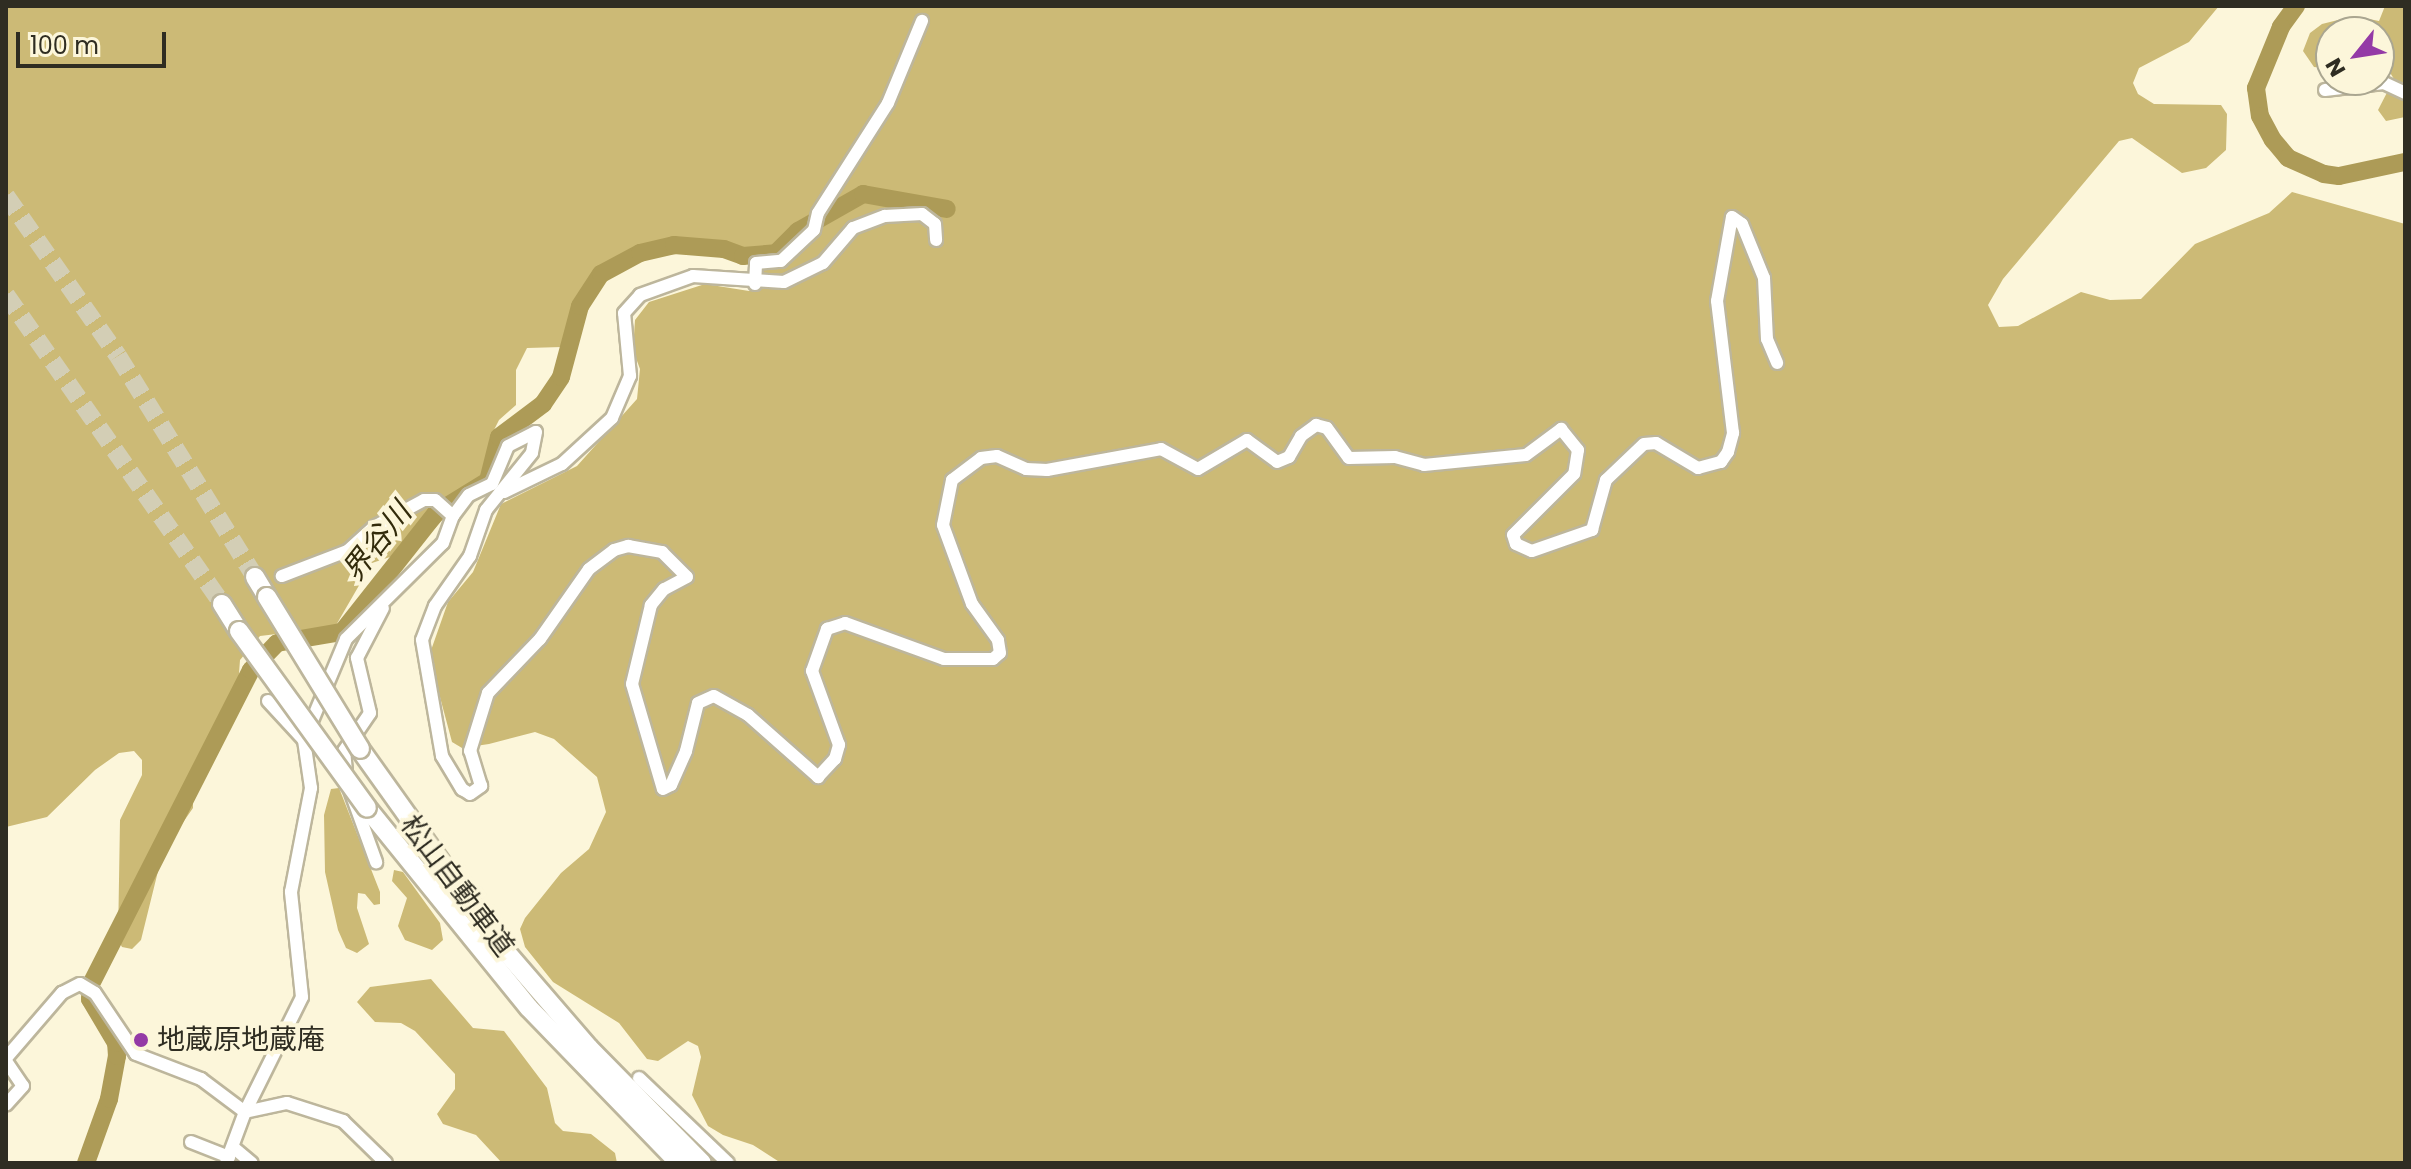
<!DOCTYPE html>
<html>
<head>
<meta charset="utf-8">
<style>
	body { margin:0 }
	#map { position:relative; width:2411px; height:1169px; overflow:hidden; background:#fcf6da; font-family:Poppins,"Noto Sans JP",sans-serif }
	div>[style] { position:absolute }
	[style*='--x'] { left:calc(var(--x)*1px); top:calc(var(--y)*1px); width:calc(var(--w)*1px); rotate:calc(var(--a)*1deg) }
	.forest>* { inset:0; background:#ccba76 }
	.river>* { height:18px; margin:-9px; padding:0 9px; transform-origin:9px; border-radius:9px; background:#ad9b57 }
	.highway-tunnel>* { height:18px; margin-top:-9px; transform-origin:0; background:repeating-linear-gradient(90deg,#d3ceb5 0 18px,transparent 0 27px) }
	.roads { filter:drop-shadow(2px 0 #bdb69c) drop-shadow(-2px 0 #bdb69c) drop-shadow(0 2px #bdb69c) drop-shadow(0 -2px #bdb69c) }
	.minor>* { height:12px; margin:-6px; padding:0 6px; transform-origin:6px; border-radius:6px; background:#fff }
	.highway>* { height:18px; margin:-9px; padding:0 9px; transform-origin:9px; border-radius:9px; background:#fff }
	.bridges { filter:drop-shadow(2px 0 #bdb69c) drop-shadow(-2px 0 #bdb69c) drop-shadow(0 2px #bdb69c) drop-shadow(0 -2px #bdb69c) }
	.highway-bridge>* { height:18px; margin:-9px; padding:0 9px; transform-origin:9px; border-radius:9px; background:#fff }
	.dots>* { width:22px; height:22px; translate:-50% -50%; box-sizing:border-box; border:4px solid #fcf6da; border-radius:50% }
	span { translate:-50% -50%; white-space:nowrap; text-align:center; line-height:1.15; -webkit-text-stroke:8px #fcf6da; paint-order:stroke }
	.street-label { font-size:28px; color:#2f2d22 }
	.poi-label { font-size:28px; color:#2f2d22 }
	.left { translate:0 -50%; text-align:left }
	.water-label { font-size:30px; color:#322b0b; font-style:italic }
	.frame { position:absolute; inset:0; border:8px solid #2f2d22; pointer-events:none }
	.north { position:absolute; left:2315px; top:16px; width:80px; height:80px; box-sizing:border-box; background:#fcf6da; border:2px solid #aaa690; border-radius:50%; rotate:240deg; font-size:22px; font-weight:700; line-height:32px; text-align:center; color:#2f2d22 }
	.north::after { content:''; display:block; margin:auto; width:28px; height:36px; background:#943aa6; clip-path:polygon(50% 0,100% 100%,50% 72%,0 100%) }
	.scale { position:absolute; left:16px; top:32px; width:150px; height:36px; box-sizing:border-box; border:4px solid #2f2d22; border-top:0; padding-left:10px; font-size:24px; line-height:28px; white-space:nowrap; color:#2f2d22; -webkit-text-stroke:6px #fcf6da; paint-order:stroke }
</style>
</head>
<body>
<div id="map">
	<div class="forest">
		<div style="clip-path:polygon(6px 6px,2219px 6px,2189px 42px,2139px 68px,2133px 83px,2138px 94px,2154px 104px,2221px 105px,2227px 114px,2226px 150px,2206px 168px,2182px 173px,2132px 138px,2119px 141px,2003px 279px,1988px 305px,1999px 327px,2018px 326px,2081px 292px,2110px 300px,2141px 299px,2195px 244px,2269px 213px,2292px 192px,2405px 224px,2405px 1163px,781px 1163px,753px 1145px,723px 1135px,708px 1126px,692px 1095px,701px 1057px,698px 1046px,688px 1041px,658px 1061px,647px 1059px,619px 1023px,553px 982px,525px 947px,520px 929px,525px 918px,561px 873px,589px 849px,606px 812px,597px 777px,554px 739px,535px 732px,489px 744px,462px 748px,452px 742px,429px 656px,448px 602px,473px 572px,501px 504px,577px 466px,637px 399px,640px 369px,633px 350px,635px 320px,649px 302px,705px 284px,749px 291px,761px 286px,762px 272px,725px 245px,673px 240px,639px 248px,597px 270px,575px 306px,562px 347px,527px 348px,516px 370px,516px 405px,499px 420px,490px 438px,483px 475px,417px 548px,372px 563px,335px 627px,260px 636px,240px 660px,238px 687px,193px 767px,193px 808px,163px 851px,141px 940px,132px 949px,122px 947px,118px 940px,120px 820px,142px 775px,142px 760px,134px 751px,119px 753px,95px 770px,47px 817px,6px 827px)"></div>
		<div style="clip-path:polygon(2385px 6px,2405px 6px,2405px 117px,2386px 121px,2378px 110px,2394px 79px,2379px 55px,2379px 32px,2331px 32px,2331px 63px,2324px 68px,2314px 67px,2303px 51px,2310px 33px,2322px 24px,2354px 16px,2379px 21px)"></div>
		<div style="clip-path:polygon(339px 788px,380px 892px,380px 904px,374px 905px,365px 894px,358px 893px,357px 908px,369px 944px,357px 953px,346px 948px,338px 930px,325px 872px,324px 815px,331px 789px)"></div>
		<div style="clip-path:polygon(394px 870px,403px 872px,440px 923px,443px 940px,432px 950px,405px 940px,398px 926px,407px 898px,392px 881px)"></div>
		<div style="clip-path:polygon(431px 979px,473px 1028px,504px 1031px,547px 1088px,555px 1123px,563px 1131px,591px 1134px,615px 1153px,617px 1163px,502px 1163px,476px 1135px,443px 1124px,437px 1114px,455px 1089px,455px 1074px,415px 1031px,401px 1023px,375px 1022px,357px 1002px,370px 987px)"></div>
	</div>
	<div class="river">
		<div style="--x:2296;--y:6;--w:26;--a:126"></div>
		<div style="--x:2281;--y:27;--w:66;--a:112.3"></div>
		<div style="--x:2256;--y:88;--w:28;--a:82"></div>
		<div style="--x:2260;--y:116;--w:27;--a:62"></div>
		<div style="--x:2273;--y:140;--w:23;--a:50"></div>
		<div style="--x:2288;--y:158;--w:39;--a:24"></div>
		<div style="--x:2324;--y:174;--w:15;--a:8"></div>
		<div style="--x:2339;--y:176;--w:67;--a:-12"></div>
		<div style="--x:86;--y:1163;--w:68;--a:-70.2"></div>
		<div style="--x:109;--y:1099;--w:44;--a:-79.5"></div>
		<div style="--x:117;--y:1056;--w:13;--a:-94"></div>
		<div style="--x:116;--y:1043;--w:51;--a:-120.6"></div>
		<div style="--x:90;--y:999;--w:15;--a:-86"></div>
		<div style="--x:91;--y:984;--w:352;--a:-63"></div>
		<div style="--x:251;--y:670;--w:37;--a:-46"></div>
		<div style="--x:277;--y:643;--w:66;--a:-9.6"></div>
		<div style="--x:342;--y:632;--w:152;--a:-51.7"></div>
		<div style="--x:436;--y:513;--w:61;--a:-31.6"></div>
		<div style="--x:488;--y:481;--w:45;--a:-76"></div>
		<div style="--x:499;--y:437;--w:55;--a:-36.9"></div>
		<div style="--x:543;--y:404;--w:32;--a:-56"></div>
		<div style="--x:561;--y:377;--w:73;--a:-75"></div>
		<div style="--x:580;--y:306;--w:38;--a:-57"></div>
		<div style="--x:601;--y:274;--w:44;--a:-28.3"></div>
		<div style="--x:640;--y:253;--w:35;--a:-13"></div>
		<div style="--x:674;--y:245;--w:50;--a:4.6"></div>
		<div style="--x:724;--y:249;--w:20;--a:20"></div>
		<div style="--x:743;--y:256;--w:33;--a:-5"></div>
		<div style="--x:776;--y:253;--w:31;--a:-45"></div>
		<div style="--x:798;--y:231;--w:75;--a:-29.6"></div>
		<div style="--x:863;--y:194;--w:85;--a:10.1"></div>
	</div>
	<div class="highway-tunnel">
		<div style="--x:6;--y:196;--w:195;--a:55"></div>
		<div style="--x:118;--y:356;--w:260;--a:58.2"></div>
		<div style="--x:6;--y:295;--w:377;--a:55"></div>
	</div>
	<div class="roads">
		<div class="minor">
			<div style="--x:2325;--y:90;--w:59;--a:-6.8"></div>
			<div style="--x:2384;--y:83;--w:23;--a:25"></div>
			<div style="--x:755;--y:284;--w:21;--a:-87"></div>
			<div style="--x:756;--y:263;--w:25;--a:-5"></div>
			<div style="--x:781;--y:261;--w:45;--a:-43.2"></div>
			<div style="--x:814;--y:230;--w:17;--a:-77"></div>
			<div style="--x:818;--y:213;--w:130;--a:-57.5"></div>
			<div style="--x:888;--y:103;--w:89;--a:-67.5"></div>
			<div style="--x:504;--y:492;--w:64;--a:-25.8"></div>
			<div style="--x:562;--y:464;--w:68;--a:-42.6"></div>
			<div style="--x:612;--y:418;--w:46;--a:-66.8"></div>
			<div style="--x:630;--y:376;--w:63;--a:-95.4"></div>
			<div style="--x:624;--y:313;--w:24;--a:-48"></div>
			<div style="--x:640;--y:295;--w:56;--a:-19.7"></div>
			<div style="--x:693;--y:276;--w:91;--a:3.8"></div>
			<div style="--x:784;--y:282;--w:43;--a:-26"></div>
			<div style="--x:823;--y:263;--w:46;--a:-49.4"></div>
			<div style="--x:853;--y:228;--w:34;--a:-21"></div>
			<div style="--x:885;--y:216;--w:37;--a:-3"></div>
			<div style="--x:922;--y:214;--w:16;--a:38"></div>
			<div style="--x:935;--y:224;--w:16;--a:86"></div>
			<div style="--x:453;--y:516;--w:26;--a:-53"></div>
			<div style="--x:469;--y:495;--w:25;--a:-26"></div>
			<div style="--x:492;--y:484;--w:41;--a:-67.2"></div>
			<div style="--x:508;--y:446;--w:31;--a:-27"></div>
			<div style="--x:536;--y:432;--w:21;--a:101"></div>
			<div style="--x:532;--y:453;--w:73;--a:128.9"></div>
			<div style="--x:486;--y:510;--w:49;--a:109.2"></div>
			<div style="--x:470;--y:556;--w:61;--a:125"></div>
			<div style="--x:435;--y:606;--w:36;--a:111"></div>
			<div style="--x:422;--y:640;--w:118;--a:80.2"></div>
			<div style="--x:442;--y:756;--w:39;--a:59"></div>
			<div style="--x:462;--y:789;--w:9;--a:32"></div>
			<div style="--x:470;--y:794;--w:14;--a:-36"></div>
			<div style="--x:481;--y:786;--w:37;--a:-107"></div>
			<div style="--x:470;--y:751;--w:61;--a:-72.8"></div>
			<div style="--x:488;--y:693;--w:75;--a:-46.1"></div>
			<div style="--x:540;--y:639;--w:85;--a:-55"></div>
			<div style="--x:589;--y:569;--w:31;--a:-37"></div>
			<div style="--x:614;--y:550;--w:15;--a:-16"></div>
			<div style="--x:628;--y:546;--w:35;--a:10"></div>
			<div style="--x:662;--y:552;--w:35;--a:45"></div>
			<div style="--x:687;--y:577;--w:26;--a:152"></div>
			<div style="--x:664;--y:589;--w:21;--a:129"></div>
			<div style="--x:651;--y:605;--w:81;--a:103.5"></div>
			<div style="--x:632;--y:684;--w:109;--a:73.6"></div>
			<div style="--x:663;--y:789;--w:9;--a:-27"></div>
			<div style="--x:671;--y:785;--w:37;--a:-66"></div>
			<div style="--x:686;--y:751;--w:49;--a:-76"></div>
			<div style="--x:698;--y:703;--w:17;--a:-24"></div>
			<div style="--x:714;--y:696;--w:39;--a:29"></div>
			<div style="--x:748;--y:715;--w:94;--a:41.5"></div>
			<div style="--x:818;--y:777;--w:25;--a:-47"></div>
			<div style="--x:835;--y:759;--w:15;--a:-74"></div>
			<div style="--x:839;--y:745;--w:79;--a:-110"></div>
			<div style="--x:812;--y:671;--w:45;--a:-70.3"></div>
			<div style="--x:827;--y:629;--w:19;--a:-18"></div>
			<div style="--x:845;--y:623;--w:105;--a:20"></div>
			<div style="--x:944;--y:659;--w:49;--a:0"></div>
			<div style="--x:993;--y:659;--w:9;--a:-41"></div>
			<div style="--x:1000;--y:653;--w:13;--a:-99"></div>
			<div style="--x:998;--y:640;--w:44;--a:-125.8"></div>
			<div style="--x:972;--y:604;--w:84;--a:-110.2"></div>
			<div style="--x:943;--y:525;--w:46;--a:-78.7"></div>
			<div style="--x:952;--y:480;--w:36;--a:-37"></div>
			<div style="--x:981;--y:458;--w:16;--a:-7"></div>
			<div style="--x:997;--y:456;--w:32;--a:24"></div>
			<div style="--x:1026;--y:469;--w:21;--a:3"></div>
			<div style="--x:1047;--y:470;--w:116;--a:-10.4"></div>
			<div style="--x:1161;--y:449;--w:42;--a:28.4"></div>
			<div style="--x:1198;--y:469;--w:57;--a:-30.6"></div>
			<div style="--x:1247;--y:440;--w:37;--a:36"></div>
			<div style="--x:1277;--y:462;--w:13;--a:-23"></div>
			<div style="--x:1289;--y:457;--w:24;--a:-60"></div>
			<div style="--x:1301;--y:436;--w:19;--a:-36"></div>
			<div style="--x:1316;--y:425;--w:11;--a:15"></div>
			<div style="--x:1327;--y:428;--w:37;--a:54"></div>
			<div style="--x:1349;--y:458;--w:46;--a:-1.2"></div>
			<div style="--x:1395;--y:457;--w:30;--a:15"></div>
			<div style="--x:1424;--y:465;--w:102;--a:-5.6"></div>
			<div style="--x:1526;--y:455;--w:44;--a:-36.6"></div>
			<div style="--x:1561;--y:429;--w:27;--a:51"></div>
			<div style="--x:1578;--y:450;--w:24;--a:99"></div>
			<div style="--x:1574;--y:474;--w:86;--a:135"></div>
			<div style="--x:1513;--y:535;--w:9;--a:72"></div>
			<div style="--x:1516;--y:544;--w:17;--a:24"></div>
			<div style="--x:1532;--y:551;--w:64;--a:-19.3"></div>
			<div style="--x:1592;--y:530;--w:52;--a:-74.4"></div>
			<div style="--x:1606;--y:480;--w:52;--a:-43.5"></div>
			<div style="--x:1644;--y:444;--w:12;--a:-5"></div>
			<div style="--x:1656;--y:443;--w:49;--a:30.8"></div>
			<div style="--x:1698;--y:468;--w:24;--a:-15"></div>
			<div style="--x:1721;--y:462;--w:12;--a:-55"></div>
			<div style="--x:1728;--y:452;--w:20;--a:-75"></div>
			<div style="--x:1733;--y:433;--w:133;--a:-96.9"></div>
			<div style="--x:1717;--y:301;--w:85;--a:-79.9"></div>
			<div style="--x:1732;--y:217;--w:12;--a:35"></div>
			<div style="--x:1742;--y:224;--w:58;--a:67.8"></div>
			<div style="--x:1764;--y:278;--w:61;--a:87.2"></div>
			<div style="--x:1767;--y:339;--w:26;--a:67"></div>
			<div style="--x:268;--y:701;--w:53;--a:47.3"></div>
			<div style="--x:346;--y:772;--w:21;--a:-95"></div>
			<div style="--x:344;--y:751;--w:46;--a:-55.6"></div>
			<div style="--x:370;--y:713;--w:57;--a:-103.3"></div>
			<div style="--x:357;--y:658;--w:56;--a:-62.5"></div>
			<div style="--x:350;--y:790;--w:77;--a:70.1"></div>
			<div style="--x:6;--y:1058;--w:86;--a:-49.3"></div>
			<div style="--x:62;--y:993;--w:20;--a:-27"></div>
			<div style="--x:80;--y:984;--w:17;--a:31"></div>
			<div style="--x:95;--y:993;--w:73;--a:56.1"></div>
			<div style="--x:136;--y:1054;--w:70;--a:21"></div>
			<div style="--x:201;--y:1079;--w:55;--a:36.9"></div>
			<div style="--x:245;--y:1112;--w:43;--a:-12.1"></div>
			<div style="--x:287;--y:1103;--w:59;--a:17.8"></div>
			<div style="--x:343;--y:1121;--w:60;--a:44.3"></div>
			<div style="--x:6;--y:1061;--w:30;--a:56"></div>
			<div style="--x:23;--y:1086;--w:25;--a:132"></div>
			<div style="--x:639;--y:1078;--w:123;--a:43.7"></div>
			<div style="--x:191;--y:1142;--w:41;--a:21.5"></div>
			<div style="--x:234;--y:1148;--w:23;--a:40"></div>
			<div style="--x:226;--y:1163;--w:54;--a:-69.6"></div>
			<div style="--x:245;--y:1112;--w:128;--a:-63.6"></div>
			<div style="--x:302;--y:997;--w:106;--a:-96"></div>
			<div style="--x:291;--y:892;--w:106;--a:-79.1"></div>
			<div style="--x:311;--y:788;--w:49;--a:-98.3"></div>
			<div style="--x:304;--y:740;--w:109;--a:-67.4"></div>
			<div style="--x:346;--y:639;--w:136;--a:-44.7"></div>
			<div style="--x:443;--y:543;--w:29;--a:-70"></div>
			<div style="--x:453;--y:516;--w:24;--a:-138"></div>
			<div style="--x:435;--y:500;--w:11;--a:180"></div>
			<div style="--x:424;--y:500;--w:57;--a:151.6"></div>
			<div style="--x:374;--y:527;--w:36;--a:138"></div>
			<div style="--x:347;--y:551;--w:70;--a:159"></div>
		</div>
		<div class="highway">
			<div style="--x:255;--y:577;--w:23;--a:59"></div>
			<div style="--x:222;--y:604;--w:32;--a:58"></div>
			<div style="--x:360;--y:749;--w:241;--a:54.5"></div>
			<div style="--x:500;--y:945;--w:136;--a:49.2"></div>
			<div style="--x:589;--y:1048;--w:161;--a:45.5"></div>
			<div style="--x:367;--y:808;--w:257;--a:51"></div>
			<div style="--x:529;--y:1008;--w:216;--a:45.9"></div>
		</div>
	</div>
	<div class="bridges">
		<div class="highway-bridge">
			<div style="--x:267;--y:597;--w:178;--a:58.5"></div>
			<div style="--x:239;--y:631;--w:218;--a:54.1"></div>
		</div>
	</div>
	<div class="dots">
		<div style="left:141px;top:1040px;background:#943aa6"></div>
	</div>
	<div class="street-label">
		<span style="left:457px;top:886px;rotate:53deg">松山自動車道</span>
	</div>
	<div class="poi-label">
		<span class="left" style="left:157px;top:1040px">地蔵原地蔵庵</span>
	</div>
	<div class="water-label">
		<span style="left:377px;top:542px;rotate:-52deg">界谷川</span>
	</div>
	<div class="frame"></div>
	<div class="north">N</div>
	<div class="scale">100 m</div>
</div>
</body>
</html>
